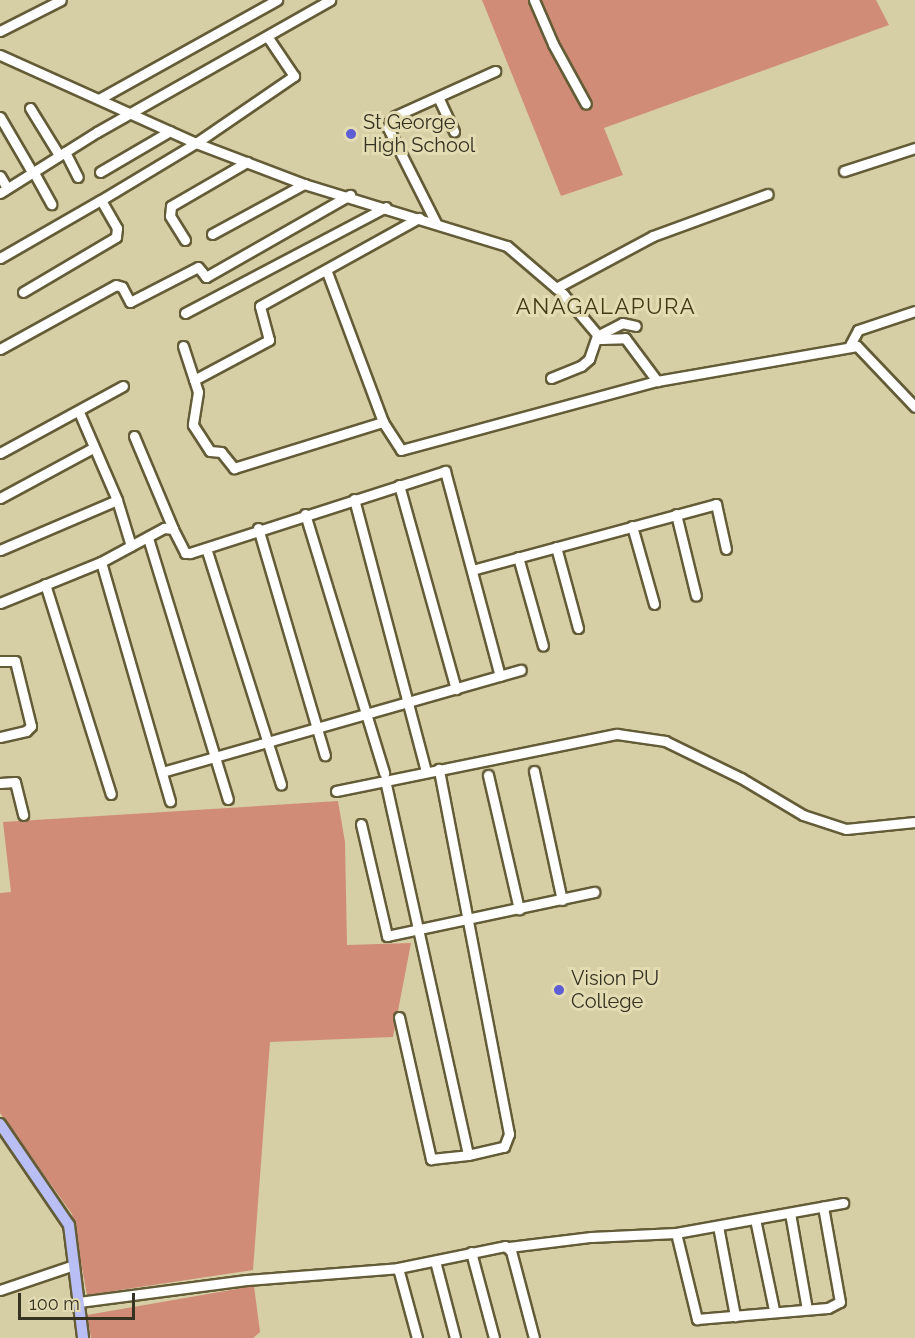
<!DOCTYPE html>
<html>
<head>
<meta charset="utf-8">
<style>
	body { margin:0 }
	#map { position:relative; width:915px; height:1338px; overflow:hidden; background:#d6cfa6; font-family:Raleway,sans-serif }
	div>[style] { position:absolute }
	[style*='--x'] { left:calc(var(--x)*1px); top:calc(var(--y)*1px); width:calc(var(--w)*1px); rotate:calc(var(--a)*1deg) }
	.green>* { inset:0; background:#d18c77 }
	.roads { filter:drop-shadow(2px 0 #635c37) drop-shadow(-2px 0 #635c37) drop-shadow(0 2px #635c37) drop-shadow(0 -2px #635c37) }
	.minor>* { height:9px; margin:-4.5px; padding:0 4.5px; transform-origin:4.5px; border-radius:4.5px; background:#fff }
	.major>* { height:10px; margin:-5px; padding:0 5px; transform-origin:5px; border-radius:5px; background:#b9bef4 }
	.dots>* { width:16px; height:16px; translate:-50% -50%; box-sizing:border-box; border:3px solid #e3dcb3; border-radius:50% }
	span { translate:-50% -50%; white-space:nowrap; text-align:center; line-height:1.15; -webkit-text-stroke:6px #e3dcb3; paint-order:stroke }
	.poi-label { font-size:20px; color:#353222 }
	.left { translate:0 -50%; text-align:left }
	.quarter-label { font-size:22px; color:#413a16; letter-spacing:1.5px }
	.scale { position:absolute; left:18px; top:1293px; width:117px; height:27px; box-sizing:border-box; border:3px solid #353222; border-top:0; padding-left:8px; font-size:18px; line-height:21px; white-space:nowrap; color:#353222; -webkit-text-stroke:4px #e3dcb3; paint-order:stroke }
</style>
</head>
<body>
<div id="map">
	<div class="green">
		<div style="clip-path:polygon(482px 0,876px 0,889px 25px,604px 128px,623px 175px,561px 196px)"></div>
		<div style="clip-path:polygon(338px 801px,345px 842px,347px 945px,411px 943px,393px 1037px,270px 1042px,253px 1270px,87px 1295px,72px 1214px,0 1113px,0 893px,11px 892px,3px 822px)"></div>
		<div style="clip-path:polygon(254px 1286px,260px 1332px,253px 1338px,91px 1338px,87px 1315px)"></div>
	</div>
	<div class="roads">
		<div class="minor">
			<div style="--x:534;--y:0;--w:48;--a:66.6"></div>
			<div style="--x:553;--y:44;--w:68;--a:61.2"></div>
			<div style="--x:0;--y:31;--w:68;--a:-26.9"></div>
			<div style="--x:0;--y:55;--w:215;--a:24.2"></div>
			<div style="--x:196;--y:143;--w:116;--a:20.8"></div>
			<div style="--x:304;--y:184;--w:212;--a:17"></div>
			<div style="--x:507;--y:246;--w:74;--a:40.6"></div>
			<div style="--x:563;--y:294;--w:59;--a:49.8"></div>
			<div style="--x:601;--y:339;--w:24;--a:-2"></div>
			<div style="--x:625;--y:338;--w:54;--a:53.3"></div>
			<div style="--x:657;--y:381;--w:203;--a:-9.9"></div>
			<div style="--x:857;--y:346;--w:84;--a:46.4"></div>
			<div style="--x:438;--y:97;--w:38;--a:65"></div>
			<div style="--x:99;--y:99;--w:204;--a:-29.1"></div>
			<div style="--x:30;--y:108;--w:55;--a:58.3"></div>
			<div style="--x:0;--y:117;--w:64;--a:59.8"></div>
			<div style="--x:65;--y:152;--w:28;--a:63"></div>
			<div style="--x:33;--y:171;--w:38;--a:61"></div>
			<div style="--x:844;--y:171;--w:75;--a:-17.9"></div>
			<div style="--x:100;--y:172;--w:81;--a:-30.4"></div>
			<div style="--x:0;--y:176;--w:14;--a:60"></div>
			<div style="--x:0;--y:193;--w:115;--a:-32.2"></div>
			<div style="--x:97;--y:132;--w:268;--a:-29.5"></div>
			<div style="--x:436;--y:223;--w:106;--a:-116.8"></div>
			<div style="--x:388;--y:128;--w:5;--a:-79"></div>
			<div style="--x:389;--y:123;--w:9;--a:-49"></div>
			<div style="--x:395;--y:116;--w:110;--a:-24.2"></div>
			<div style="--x:212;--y:234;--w:105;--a:-28.5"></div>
			<div style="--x:185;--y:240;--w:28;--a:-122"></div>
			<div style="--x:170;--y:216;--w:10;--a:-84"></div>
			<div style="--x:171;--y:206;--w:88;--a:-30.1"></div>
			<div style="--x:0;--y:258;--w:116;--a:-29.9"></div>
			<div style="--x:327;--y:272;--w:160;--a:69.5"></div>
			<div style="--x:383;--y:422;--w:33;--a:57"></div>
			<div style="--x:401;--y:450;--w:265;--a:-15.1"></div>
			<div style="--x:556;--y:288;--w:110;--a:-28.2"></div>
			<div style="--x:653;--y:236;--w:122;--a:-20.1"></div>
			<div style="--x:23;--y:292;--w:108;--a:-30.6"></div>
			<div style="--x:116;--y:237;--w:9;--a:-84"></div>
			<div style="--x:117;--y:228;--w:32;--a:-120"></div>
			<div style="--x:101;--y:200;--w:111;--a:-31"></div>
			<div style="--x:196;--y:143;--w:119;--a:-34.4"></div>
			<div style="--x:294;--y:76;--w:48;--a:-124"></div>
			<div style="--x:185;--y:313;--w:227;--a:-27.8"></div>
			<div style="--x:183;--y:346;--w:48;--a:71.9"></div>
			<div style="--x:198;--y:392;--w:33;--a:99"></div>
			<div style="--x:193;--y:425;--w:31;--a:57"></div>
			<div style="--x:210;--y:451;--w:11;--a:5"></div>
			<div style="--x:221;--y:452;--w:21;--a:51"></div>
			<div style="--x:234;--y:468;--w:156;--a:-17.2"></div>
			<div style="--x:849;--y:347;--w:19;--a:-62"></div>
			<div style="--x:858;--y:330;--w:60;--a:-18.4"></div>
			<div style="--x:0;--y:349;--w:132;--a:-28.9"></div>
			<div style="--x:116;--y:285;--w:6;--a:18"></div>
			<div style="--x:122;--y:287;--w:17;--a:62"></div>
			<div style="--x:130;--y:302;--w:76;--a:-27.2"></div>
			<div style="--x:198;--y:267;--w:13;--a:51"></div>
			<div style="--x:206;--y:277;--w:166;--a:-29.7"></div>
			<div style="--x:551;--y:378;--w:32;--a:-22"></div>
			<div style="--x:581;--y:366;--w:11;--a:-41"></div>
			<div style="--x:589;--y:359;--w:24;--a:-71"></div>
			<div style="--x:597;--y:336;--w:28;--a:-27"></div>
			<div style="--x:622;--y:323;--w:14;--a:12"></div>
			<div style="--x:194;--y:380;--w:85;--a:-28.1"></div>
			<div style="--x:269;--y:340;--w:35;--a:-105"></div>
			<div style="--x:260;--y:306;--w:182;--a:-29"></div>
			<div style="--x:79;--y:412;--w:96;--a:66.6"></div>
			<div style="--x:117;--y:500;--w:48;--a:73.1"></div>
			<div style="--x:134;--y:436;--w:101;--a:67.2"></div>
			<div style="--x:0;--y:453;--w:140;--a:-28.6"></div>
			<div style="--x:399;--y:485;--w:212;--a:74.4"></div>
			<div style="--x:0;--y:498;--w:106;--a:-28.3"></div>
			<div style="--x:354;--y:499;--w:282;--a:75.2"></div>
			<div style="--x:305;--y:514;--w:271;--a:73"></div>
			<div style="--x:676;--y:514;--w:84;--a:76.3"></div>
			<div style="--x:632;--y:526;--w:81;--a:74.2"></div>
			<div style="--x:258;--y:528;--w:237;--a:73.6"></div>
			<div style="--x:148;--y:538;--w:273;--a:73"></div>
			<div style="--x:556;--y:547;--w:84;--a:74.8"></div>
			<div style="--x:206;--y:548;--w:248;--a:72.4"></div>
			<div style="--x:0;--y:550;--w:127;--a:-23.1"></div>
			<div style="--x:518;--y:557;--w:92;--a:74.3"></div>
			<div style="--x:101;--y:562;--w:249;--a:73.9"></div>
			<div style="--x:472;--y:570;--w:253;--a:-15.1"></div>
			<div style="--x:716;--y:504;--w:46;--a:77.5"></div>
			<div style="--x:45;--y:584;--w:220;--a:72.6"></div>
			<div style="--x:0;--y:603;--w:109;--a:-22.1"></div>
			<div style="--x:101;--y:562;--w:72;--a:-28.4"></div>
			<div style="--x:164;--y:528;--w:9;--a:6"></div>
			<div style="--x:173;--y:529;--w:27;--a:63"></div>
			<div style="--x:185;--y:553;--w:5;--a:0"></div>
			<div style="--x:190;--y:553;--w:268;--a:-17.8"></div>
			<div style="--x:445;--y:471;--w:212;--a:75"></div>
			<div style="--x:0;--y:661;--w:15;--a:0"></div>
			<div style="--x:15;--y:661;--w:67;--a:76.2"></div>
			<div style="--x:31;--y:726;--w:7;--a:135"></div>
			<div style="--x:26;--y:731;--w:27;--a:167"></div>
			<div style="--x:534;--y:771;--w:132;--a:77.8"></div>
			<div style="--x:162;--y:772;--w:373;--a:-15.9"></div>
			<div style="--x:488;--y:775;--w:138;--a:77"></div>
			<div style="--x:385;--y:780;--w:384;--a:77.5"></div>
			<div style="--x:468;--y:1155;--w:37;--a:-13"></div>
			<div style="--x:504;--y:1147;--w:14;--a:-69"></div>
			<div style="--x:509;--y:1134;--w:372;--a:-100.9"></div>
			<div style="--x:0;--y:783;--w:15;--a:-4"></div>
			<div style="--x:15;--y:782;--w:34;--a:76"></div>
			<div style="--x:336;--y:791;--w:287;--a:-11.5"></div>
			<div style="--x:617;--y:734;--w:49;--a:8.3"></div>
			<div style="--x:665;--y:741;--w:85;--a:26"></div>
			<div style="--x:741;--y:778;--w:72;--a:30.8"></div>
			<div style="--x:803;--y:815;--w:45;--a:18"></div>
			<div style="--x:846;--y:829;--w:69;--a:-5.8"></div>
			<div style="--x:361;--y:824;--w:115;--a:76.9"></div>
			<div style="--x:387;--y:936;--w:212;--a:-12"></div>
			<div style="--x:399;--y:1017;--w:146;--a:77.3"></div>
			<div style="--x:431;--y:1159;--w:37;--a:-6"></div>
			<div style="--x:790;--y:1213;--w:97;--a:80"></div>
			<div style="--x:755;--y:1219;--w:93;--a:78.2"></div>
			<div style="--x:718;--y:1226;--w:92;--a:79.3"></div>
			<div style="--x:676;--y:1233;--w:89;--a:76.3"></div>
			<div style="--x:697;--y:1319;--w:131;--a:-4.8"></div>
			<div style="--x:828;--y:1308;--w:13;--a:-27"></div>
			<div style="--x:840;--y:1302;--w:97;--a:-100.1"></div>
			<div style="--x:509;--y:1247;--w:83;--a:-7"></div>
			<div style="--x:591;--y:1237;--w:85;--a:-2.7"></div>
			<div style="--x:676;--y:1233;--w:170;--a:-10.2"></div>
			<div style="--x:471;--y:1252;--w:89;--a:75"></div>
			<div style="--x:435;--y:1261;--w:80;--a:75.4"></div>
			<div style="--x:398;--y:1268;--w:73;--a:74.8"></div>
			<div style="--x:0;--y:1290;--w:78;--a:-18.7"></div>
			<div style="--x:79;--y:1302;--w:169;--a:-7.5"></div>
			<div style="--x:247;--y:1280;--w:151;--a:-4.5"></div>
			<div style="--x:398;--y:1268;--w:109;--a:-11.6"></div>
			<div style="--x:505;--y:1246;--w:8;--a:40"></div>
			<div style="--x:511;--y:1251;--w:90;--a:75.2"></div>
		</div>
		<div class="major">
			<div style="--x:0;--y:1124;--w:122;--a:55.7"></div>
			<div style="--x:69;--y:1225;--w:114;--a:82.9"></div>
		</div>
	</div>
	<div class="dots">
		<div style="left:351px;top:134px;background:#5d5dd6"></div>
		<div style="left:559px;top:990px;background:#5d5dd6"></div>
	</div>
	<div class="poi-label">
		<span class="left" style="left:363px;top:134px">St George<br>High School</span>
		<span class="left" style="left:571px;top:990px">Vision PU<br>College</span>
	</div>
	<div class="quarter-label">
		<span style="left:606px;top:307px">ANAGALAPURA</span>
	</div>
	<div class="scale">100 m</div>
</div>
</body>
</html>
